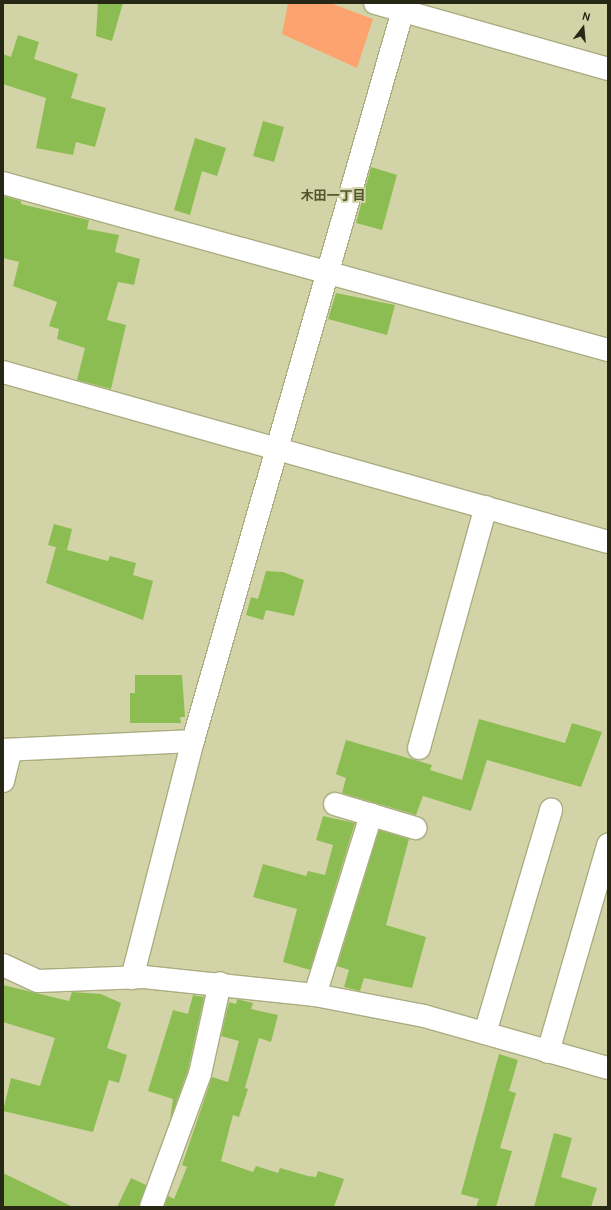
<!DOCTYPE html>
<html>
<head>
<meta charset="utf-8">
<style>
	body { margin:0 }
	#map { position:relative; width:611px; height:1210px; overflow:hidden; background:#d2d4a7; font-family:Cabin,"Noto Sans JP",sans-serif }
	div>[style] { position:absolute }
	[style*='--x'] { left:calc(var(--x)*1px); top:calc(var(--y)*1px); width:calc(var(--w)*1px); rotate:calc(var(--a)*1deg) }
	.green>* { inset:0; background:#fda36f }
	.building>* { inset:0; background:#8cbd52 }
	.roads { filter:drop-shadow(1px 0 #aaac80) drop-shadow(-1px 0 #aaac80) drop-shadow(0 1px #aaac80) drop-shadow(0 -1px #aaac80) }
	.street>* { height:22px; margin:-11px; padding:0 11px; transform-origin:11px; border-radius:11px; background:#fff }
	span { translate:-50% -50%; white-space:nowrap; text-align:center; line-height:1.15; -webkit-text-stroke:4px #d2d4a7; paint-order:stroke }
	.neighbourhood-label { font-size:13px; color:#54552d; font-weight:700 }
	.frame { position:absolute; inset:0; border:4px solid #262715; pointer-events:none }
	.north { position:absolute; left:563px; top:8px; width:40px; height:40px; -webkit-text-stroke:3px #d2d4a7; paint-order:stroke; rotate:16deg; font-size:11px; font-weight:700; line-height:16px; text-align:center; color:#262715 }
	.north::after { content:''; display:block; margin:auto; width:14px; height:18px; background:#262715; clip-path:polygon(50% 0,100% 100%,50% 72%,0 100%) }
</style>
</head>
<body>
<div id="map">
	<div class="green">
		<div style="clip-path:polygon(288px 3px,330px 3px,373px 19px,357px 68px,282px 34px)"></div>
	</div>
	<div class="building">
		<div style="clip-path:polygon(98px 3px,123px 3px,112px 41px,96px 36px)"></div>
		<div style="clip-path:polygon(18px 35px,39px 42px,34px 59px,78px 74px,71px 98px,106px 108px,95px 147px,76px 142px,73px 155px,36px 148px,46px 98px,3px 84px,3px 54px,11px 57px)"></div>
		<div style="clip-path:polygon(263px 121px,284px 127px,274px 162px,253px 156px)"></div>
		<div style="clip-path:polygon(195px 138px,226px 148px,217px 176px,202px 171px,190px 215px,174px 210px)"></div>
		<div style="clip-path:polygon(371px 167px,397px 175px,382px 230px,356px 223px)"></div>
		<div style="clip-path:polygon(3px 196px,21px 201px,21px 204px,89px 220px,87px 229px,119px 235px,115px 252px,140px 259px,134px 285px,118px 282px,107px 320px,126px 325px,111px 389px,77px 380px,85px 348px,57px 339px,59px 329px,49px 326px,57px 302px,13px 286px,19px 262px,3px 258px)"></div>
		<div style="clip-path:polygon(336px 293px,395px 305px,387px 335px,328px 319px)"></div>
		<div style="clip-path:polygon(54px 524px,72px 529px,67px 550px,48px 545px)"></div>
		<div style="clip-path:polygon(56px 547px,108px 561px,110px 556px,136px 563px,133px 575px,153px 581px,143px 620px,46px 583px)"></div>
		<div style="clip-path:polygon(266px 571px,283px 572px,304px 580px,294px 616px,266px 610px,263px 620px,246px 615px,251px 597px,258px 599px)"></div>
		<div style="clip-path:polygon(135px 675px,182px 675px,185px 717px,180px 717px,181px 723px,130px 723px,130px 693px,135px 693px)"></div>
		<div style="clip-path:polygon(479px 719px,565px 743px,572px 723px,602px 732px,581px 787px,487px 760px,471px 811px,423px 796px,416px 815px,342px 793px,346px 778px,336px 774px,346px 740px,432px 765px,430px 770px,462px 780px)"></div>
		<div style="clip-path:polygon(323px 816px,355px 823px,310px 970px,283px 962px,297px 909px,253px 897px,263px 864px,306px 876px,308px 871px,325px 875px,333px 845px,316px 840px)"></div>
		<div style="clip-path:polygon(379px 830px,409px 839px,386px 925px,426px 937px,412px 988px,364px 978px,360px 991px,344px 987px,349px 970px,337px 966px)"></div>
		<div style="clip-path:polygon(3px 985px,69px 1001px,72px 992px,101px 994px,121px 1003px,107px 1048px,127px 1055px,119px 1083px,109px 1080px,93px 1132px,3px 1111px,11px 1078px,40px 1086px,55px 1038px,3px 1022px)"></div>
		<div style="clip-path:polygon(193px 995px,204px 997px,188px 1070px,170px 1120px,173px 1099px,148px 1091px,173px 1010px,188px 1014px)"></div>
		<div style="clip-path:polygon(237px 999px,253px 1003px,251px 1009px,278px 1015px,271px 1042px,259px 1038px,245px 1088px,248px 1089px,239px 1117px,233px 1115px,221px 1161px,253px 1172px,256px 1166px,278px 1173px,280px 1168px,308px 1176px,316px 1177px,318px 1171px,344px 1179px,334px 1207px,164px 1207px,168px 1196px,174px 1199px,187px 1167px,182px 1165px,212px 1077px,228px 1082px,239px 1041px,221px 1036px,229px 1002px,236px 1004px)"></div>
		<div style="clip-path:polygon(499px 1054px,518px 1060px,509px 1091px,516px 1093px,500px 1148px,512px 1151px,496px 1207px,476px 1207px,479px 1199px,461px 1194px)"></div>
		<div style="clip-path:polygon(554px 1133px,572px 1138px,561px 1177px,597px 1188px,591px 1207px,534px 1207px)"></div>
		<div style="clip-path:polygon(3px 1173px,73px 1207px,3px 1207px)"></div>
		<div style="clip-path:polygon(131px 1178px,146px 1185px,139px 1207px,117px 1207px)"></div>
	</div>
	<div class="roads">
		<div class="street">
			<div style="--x:375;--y:3;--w:242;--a:15.8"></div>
			<div style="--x:3;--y:183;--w:628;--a:15.43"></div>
			<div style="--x:3;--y:372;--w:628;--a:15.69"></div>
			<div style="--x:419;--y:748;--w:250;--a:-74.5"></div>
			<div style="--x:3;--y:750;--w:190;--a:-2.7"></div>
			<div style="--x:3;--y:781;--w:32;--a:-76"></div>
			<div style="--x:335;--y:804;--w:84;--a:16.7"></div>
			<div style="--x:3;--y:965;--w:38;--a:25"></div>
			<div style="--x:38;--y:981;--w:106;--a:-2.2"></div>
			<div style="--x:144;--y:977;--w:172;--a:6"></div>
			<div style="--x:315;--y:995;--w:111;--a:10.9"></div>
			<div style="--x:424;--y:1016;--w:191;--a:15.8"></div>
			<div style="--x:132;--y:978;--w:245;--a:-75.6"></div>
			<div style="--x:193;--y:741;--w:768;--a:-73.97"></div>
			<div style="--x:315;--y:995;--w:189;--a:-72.7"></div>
			<div style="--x:485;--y:1033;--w:233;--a:-73.5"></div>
			<div style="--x:548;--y:1052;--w:216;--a:-73.8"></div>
			<div style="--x:151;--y:1207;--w:142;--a:-69.8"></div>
			<div style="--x:200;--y:1074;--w:93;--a:-77.6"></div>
		</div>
	</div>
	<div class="neighbourhood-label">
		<span style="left:333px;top:195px">木田一丁目</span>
	</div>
	<div class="frame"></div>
	<div class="north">N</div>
</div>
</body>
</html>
